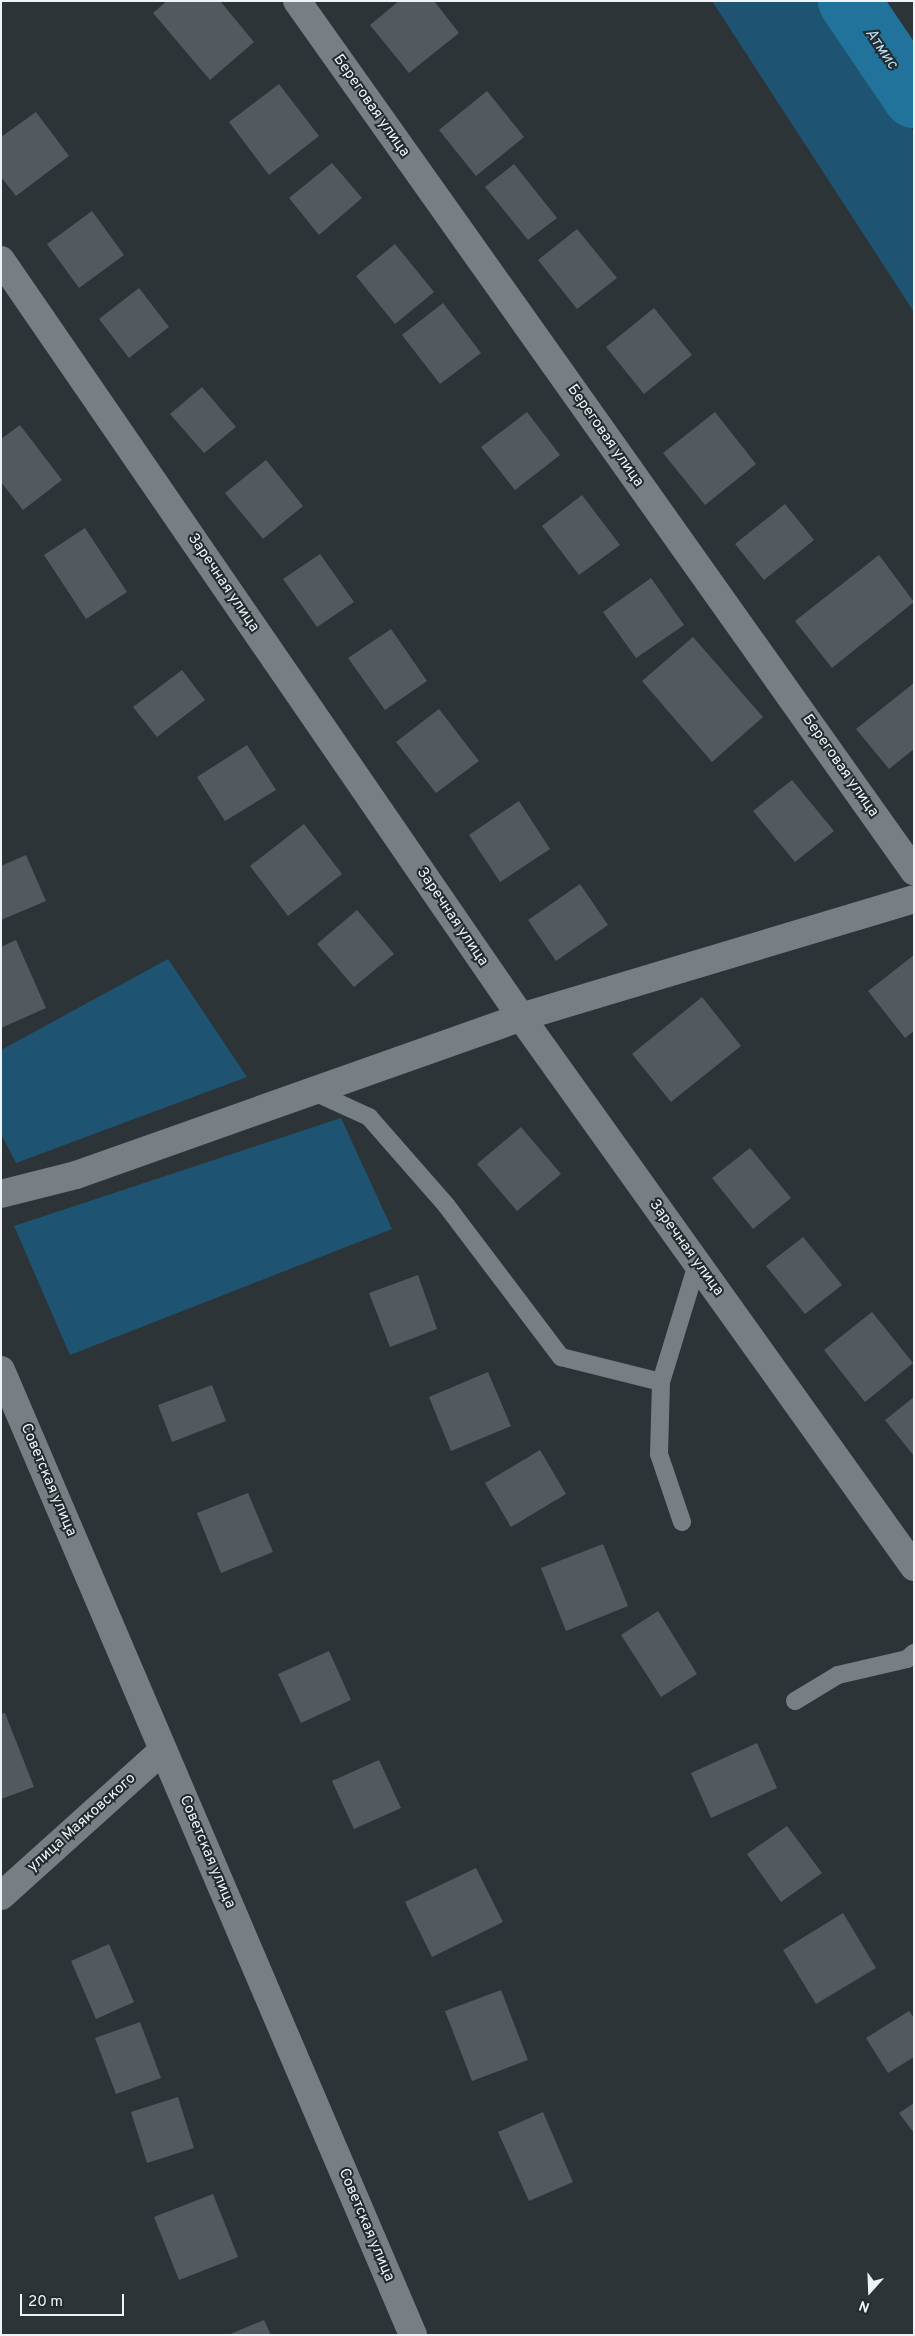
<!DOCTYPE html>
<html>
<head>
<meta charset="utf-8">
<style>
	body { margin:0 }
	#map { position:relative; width:915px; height:2336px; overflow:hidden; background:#2d3438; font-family:Overpass,sans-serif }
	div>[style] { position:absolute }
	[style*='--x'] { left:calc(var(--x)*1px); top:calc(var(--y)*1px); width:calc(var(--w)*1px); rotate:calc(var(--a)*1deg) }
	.green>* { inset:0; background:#1e5471 }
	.river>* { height:62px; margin:-31px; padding:0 31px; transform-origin:31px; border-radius:31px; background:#22739b }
	.building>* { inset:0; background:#535a5f }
	.lane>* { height:18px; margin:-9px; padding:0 9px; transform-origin:9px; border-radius:9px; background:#777f84 }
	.street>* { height:28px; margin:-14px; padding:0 14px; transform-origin:14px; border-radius:14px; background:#777f84 }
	span { translate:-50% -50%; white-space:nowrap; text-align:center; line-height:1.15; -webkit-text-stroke:4px #232a2e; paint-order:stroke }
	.street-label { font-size:15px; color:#eff3f6 }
	.water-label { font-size:16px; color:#b7ddf4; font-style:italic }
	.frame { position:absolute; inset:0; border:2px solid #eff3f6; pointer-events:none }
	.north { position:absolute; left:845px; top:2266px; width:50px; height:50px; -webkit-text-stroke:4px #232a2e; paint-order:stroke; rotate:200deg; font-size:14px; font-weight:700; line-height:20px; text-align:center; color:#eff3f6 }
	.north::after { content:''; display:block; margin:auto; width:18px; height:22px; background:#eff3f6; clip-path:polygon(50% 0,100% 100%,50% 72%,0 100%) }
	.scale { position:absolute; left:20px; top:2294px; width:104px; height:22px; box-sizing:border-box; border:2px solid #eff3f6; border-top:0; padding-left:6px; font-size:15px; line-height:18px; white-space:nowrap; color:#eff3f6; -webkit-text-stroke:4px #232a2e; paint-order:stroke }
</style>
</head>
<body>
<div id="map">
	<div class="green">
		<div style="clip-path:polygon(712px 1px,829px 1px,857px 54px,914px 132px,914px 312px)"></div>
		<div style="clip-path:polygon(168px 959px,247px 1077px,16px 1163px,1px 1134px,1px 1050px)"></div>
		<div style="clip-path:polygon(341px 1118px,392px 1229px,70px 1355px,14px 1226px)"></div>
	</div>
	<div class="river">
		<div style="--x:849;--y:1;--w:116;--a:55.9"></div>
	</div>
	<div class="building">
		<div style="clip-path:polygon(167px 1px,220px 1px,254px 42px,210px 80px,153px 13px)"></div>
		<div style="clip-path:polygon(399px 1px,434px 1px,459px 33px,409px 73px,370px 25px)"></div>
		<div style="clip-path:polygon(279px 84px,319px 136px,269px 175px,229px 122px)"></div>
		<div style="clip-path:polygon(487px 91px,524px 137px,476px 176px,439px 130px)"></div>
		<div style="clip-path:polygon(36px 112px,69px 156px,16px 196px,1px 177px,1px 137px)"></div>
		<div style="clip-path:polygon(332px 163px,362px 198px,319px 235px,289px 198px)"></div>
		<div style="clip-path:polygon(514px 164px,557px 218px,528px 240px,485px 187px)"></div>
		<div style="clip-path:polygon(92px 211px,124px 255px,79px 288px,47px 244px)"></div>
		<div style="clip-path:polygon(577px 229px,617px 278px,577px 309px,538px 260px)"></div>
		<div style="clip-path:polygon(395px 244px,434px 292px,395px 324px,356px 276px)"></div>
		<div style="clip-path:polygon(139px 288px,169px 327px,129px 358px,99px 319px)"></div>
		<div style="clip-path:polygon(443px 303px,481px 353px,440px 384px,402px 335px)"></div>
		<div style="clip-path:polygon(654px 308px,692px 355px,644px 394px,606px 347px)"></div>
		<div style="clip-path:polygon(202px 387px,236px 427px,204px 453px,170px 414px)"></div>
		<div style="clip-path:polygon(527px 412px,560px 455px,515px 490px,481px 447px)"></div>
		<div style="clip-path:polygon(715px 412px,756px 464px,705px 505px,663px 453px)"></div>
		<div style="clip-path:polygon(20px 425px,62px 480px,23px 510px,1px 482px,1px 439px)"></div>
		<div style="clip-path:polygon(266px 460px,303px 506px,263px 539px,225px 493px)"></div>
		<div style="clip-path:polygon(582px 495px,620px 545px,579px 575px,542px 526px)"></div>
		<div style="clip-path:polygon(785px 504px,814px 540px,764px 580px,735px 544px)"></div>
		<div style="clip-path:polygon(85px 528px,127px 592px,86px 619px,44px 555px)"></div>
		<div style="clip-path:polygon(320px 554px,354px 602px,317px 627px,283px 579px)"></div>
		<div style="clip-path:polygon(879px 555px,914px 602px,832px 668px,795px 621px)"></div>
		<div style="clip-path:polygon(651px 578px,684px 625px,636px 658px,603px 612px)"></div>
		<div style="clip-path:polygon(391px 629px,427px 681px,385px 710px,348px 658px)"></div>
		<div style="clip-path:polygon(693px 637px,763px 717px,712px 762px,642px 681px)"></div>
		<div style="clip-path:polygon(182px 670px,205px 700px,157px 737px,133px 707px)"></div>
		<div style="clip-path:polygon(914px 683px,914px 749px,889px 769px,856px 729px)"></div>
		<div style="clip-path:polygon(439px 709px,479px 761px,436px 793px,396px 742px)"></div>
		<div style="clip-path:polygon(247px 745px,276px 790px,225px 821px,197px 777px)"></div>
		<div style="clip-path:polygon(792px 780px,834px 831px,795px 862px,753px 811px)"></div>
		<div style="clip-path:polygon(519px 801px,550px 849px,500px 882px,469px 835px)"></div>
		<div style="clip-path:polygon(304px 824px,342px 874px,288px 916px,250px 866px)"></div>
		<div style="clip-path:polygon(26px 855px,46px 901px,1px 920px,1px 866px)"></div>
		<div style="clip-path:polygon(580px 884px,608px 925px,556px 961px,528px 920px)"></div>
		<div style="clip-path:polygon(357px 910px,394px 954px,354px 987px,317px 944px)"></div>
		<div style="clip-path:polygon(16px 940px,46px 1008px,1px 1028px,1px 947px)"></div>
		<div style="clip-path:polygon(914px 955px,914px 1031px,905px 1038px,868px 991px)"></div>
		<div style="clip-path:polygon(702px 997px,741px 1046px,671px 1102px,632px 1054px)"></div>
		<div style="clip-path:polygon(521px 1127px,561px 1174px,517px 1211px,477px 1164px)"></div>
		<div style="clip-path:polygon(750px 1148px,791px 1198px,753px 1229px,712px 1178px)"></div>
		<div style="clip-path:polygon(803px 1237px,842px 1285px,805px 1314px,766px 1266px)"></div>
		<div style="clip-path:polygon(418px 1275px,437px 1329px,390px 1347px,369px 1293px)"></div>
		<div style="clip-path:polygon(872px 1312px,913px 1363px,865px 1402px,824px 1350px)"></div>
		<div style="clip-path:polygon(488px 1372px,511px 1426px,451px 1451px,429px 1397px)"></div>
		<div style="clip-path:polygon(212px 1385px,226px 1421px,172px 1442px,158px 1405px)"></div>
		<div style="clip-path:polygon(914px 1397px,914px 1456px,885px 1420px)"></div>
		<div style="clip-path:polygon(540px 1450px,566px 1494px,511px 1527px,485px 1483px)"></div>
		<div style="clip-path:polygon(248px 1493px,273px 1552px,221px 1573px,197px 1513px)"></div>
		<div style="clip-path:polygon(603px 1544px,628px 1606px,566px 1631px,541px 1568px)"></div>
		<div style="clip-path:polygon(658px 1611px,697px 1674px,661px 1697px,621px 1635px)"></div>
		<div style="clip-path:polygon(329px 1651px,351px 1700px,301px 1723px,278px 1674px)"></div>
		<div style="clip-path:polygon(5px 1713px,34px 1787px,1px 1799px,1px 1714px)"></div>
		<div style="clip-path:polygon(757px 1743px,777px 1788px,711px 1818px,691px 1773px)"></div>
		<div style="clip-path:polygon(379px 1760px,401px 1808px,354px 1829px,332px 1781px)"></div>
		<div style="clip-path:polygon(787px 1826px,822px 1873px,781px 1902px,747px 1854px)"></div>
		<div style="clip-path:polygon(476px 1868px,503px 1922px,432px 1957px,405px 1902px)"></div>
		<div style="clip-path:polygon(843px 1913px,876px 1968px,816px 2004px,783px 1950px)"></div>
		<div style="clip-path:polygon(109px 1944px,134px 2002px,96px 2019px,71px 1961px)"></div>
		<div style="clip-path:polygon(501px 1990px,528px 2060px,472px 2081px,445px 2011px)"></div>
		<div style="clip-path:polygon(909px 2011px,914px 2018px,914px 2057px,888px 2073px,866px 2038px)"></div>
		<div style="clip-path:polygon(140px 2022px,161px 2078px,116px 2094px,95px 2038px)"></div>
		<div style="clip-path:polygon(178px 2097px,194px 2148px,147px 2163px,131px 2112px)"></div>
		<div style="clip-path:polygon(914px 2103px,914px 2133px,899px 2113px)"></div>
		<div style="clip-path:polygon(543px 2112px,573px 2182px,529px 2201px,498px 2132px)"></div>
		<div style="clip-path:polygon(213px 2194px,238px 2257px,179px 2280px,154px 2217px)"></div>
		<div style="clip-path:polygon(264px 2320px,271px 2335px,228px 2335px)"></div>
	</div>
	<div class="lane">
		<div style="--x:312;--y:1091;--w:63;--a:24.5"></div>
		<div style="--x:369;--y:1117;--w:117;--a:48.8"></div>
		<div style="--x:446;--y:1205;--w:191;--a:52.9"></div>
		<div style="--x:561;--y:1357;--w:103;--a:14"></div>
		<div style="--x:682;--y:1522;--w:72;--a:-108.7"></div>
		<div style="--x:659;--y:1454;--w:72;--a:-88.4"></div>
		<div style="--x:661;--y:1382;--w:123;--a:-73"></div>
		<div style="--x:795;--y:1701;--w:50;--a:-31.2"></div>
		<div style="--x:838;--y:1675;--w:71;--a:-13.1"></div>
		<div style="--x:907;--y:1659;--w:9;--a:-41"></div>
	</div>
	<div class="street">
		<div style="--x:297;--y:1;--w:1067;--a:54.66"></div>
		<div style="--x:1;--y:260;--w:918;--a:55.51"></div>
		<div style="--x:521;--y:1017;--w:676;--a:54.45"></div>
		<div style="--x:1;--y:1194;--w:77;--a:-14.2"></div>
		<div style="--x:76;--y:1175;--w:472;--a:-19.5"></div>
		<div style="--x:521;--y:1017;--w:410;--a:-16.7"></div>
		<div style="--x:1;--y:1370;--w:1049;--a:66.88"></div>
		<div style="--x:1;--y:1896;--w:218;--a:-42"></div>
	</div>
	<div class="street-label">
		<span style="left:371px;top:106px;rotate:55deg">Береговая улица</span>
		<span style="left:605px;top:436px;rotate:55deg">Береговая улица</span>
		<span style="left:223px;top:583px;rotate:56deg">Заречная улица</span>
		<span style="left:840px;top:766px;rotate:55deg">Береговая улица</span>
		<span style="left:452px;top:917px;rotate:56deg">Заречная улица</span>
		<span style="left:686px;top:1248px;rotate:54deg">Заречная улица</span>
		<span style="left:48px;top:1480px;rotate:67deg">Советская улица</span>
		<span style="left:82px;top:1823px;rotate:-42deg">улица Маяковского</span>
		<span style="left:207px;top:1852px;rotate:67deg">Советская улица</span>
		<span style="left:366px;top:2225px;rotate:67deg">Советская улица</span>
	</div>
	<div class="water-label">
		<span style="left:881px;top:49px;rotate:56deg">Атмис</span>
	</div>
	<div class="frame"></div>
	<div class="north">N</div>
	<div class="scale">20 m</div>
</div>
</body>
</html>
